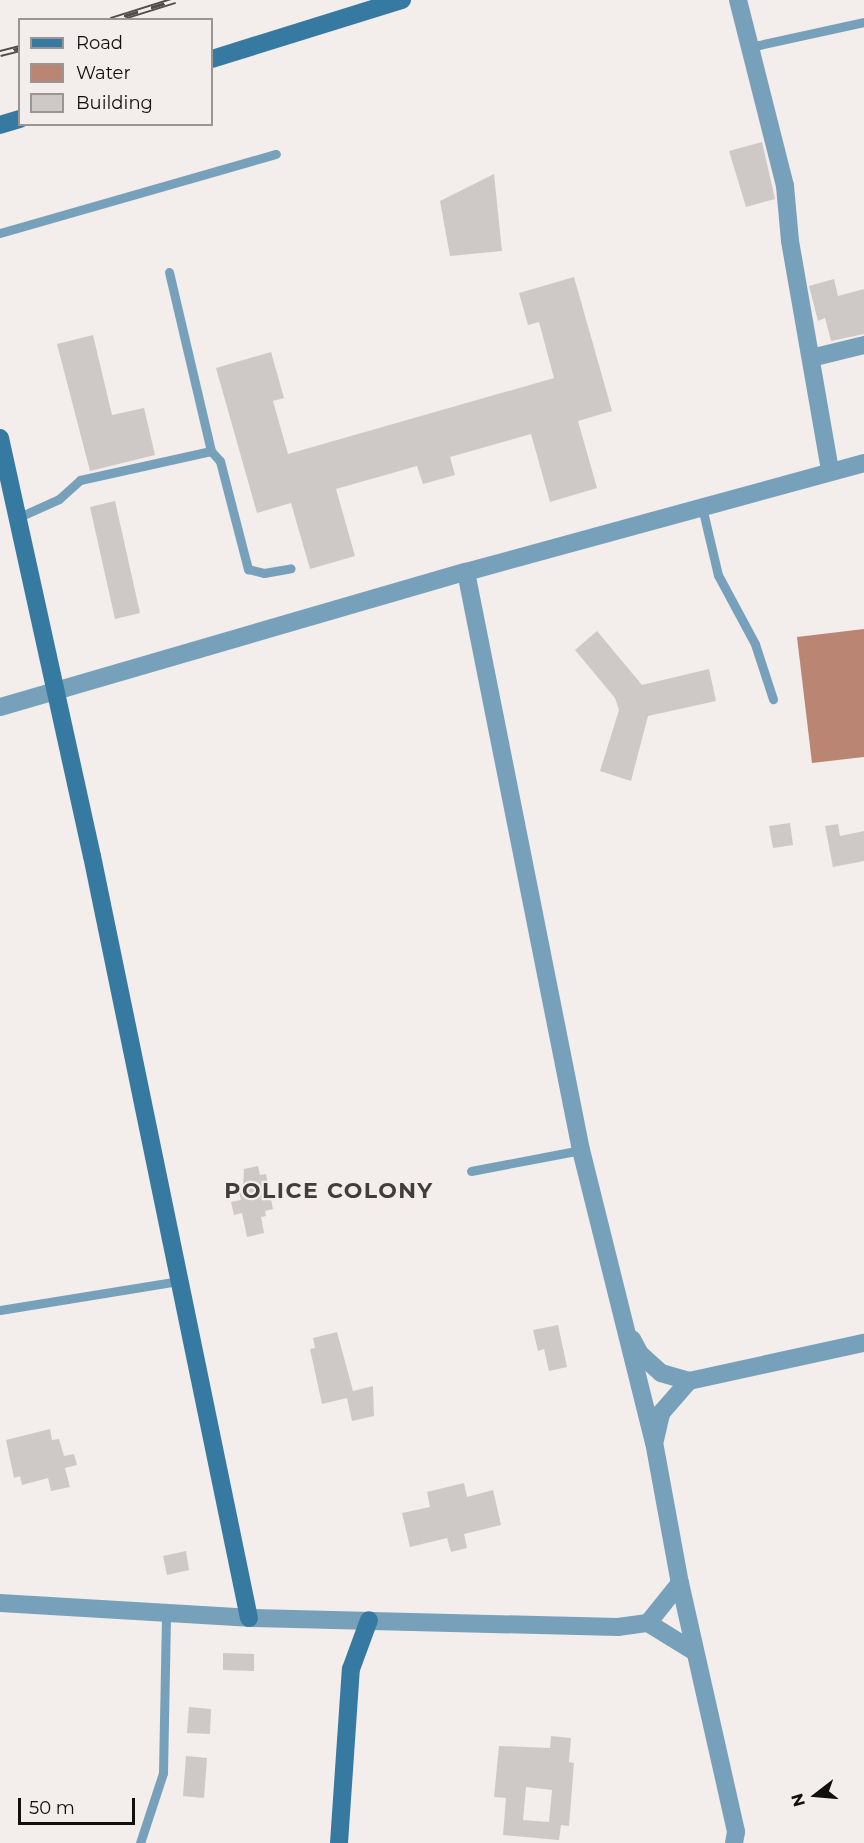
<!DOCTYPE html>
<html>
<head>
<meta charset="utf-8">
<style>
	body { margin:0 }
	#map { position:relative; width:864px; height:1843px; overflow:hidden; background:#f3edeb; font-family:Montserrat,sans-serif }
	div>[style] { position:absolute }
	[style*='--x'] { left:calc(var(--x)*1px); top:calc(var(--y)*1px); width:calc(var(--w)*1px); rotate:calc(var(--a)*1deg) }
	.water>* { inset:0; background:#bb8573 }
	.building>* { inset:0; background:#cec9c7 }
	.lane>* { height:9px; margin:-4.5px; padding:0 4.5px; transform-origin:4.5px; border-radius:4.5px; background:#77a1bb }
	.street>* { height:18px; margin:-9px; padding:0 9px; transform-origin:9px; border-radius:9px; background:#77a1bb }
	.secondary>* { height:18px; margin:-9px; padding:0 9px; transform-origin:9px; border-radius:9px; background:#377aa1 }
	.rail>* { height:7px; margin-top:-3.5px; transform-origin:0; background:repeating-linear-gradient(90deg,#f3edeb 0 14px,#504d4c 0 28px); box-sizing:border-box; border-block:2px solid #504d4c }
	span { translate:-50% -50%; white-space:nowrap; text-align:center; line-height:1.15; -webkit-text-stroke:4.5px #f3edeb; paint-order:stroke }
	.district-label { font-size:22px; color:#423d3c; font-weight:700; letter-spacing:1.5px }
	.legend { position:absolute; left:18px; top:18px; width:195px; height:108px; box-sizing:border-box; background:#f3edeb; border:2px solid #999593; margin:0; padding:8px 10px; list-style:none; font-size:18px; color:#12100f }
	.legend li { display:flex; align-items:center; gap:12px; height:30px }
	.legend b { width:30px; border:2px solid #999593 }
	.north { position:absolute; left:786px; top:1765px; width:60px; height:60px; -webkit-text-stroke:4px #f3edeb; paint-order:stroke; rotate:254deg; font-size:16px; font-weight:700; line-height:24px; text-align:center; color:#12100f }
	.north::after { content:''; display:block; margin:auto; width:21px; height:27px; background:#12100f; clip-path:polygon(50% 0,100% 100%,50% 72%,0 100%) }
	.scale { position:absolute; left:18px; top:1798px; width:117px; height:27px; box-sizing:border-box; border:3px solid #12100f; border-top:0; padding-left:8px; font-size:18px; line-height:21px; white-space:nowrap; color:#12100f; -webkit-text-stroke:4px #f3edeb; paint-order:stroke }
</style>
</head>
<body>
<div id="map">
	<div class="water">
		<div style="clip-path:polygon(864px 629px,864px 757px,812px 763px,797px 637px)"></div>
	</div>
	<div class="building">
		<div style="clip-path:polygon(762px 142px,775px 199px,746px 207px,729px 151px)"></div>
		<div style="clip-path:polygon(494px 174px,502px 251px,450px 256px,440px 201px)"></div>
		<div style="clip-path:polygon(574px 277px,612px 411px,578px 421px,597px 488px,550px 502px,531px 434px,450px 457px,455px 475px,423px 484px,417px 466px,336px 489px,355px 556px,310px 569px,291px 503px,257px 513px,216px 368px,271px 352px,284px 398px,273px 401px,288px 454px,554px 378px,539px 322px,528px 325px,519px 293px)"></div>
		<div style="clip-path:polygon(834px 279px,838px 296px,864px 289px,864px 334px,831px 341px,825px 318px,818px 321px,809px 286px)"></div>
		<div style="clip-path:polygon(93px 335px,112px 415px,144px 408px,155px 455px,90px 471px,57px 344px)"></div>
		<div style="clip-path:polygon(115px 501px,140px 613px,115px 619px,90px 507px)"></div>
		<div style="clip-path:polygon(597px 631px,642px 685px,709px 669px,716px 701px,648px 716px,631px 781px,600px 771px,619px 710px,615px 698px,575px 650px)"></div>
		<div style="clip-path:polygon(790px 823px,793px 845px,773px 848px,769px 826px)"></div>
		<div style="clip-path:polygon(838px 824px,840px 836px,864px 831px,864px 861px,833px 867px,825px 826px)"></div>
		<div style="clip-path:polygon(258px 1166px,260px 1175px,266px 1174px,273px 1209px,265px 1211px,266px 1216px,261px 1217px,264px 1233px,247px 1237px,242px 1213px,234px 1215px,231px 1202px,241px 1200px,238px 1188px,243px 1187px,244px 1169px)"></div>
		<div style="clip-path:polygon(558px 1325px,567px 1367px,549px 1371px,544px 1349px,538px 1351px,533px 1330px)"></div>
		<div style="clip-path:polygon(337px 1332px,353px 1391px,373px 1386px,374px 1416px,352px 1421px,347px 1398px,322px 1404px,310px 1349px,315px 1348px,313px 1338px)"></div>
		<div style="clip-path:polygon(50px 1429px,52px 1440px,59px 1439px,64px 1456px,74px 1454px,77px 1465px,65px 1468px,70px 1487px,51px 1491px,48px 1478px,22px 1485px,20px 1476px,14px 1478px,6px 1440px)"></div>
		<div style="clip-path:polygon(464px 1483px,467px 1497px,493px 1490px,501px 1525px,464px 1534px,467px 1548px,451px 1552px,447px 1538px,410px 1547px,402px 1513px,430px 1507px,427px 1492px)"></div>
		<div style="clip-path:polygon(186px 1551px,189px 1570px,167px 1575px,163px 1556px)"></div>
		<div style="clip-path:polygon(223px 1653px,254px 1654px,254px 1671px,223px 1670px)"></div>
		<div style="clip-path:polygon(189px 1707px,211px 1709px,210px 1734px,187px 1733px)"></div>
		<div style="clip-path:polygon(evenodd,551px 1736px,571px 1738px,569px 1762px,574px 1763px,569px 1826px,561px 1825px,559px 1840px,503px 1835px,506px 1798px,494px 1797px,499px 1746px,550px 1748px,551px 1736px,526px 1787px,552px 1790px,549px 1822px,523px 1820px,526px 1787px)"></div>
		<div style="clip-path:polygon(186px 1756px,207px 1758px,204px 1798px,183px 1796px)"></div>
	</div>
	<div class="lane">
		<div style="--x:750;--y:47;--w:117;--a:-12.4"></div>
		<div style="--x:0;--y:233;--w:287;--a:-16"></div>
		<div style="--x:169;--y:272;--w:184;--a:76.8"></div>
		<div style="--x:702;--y:507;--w:70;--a:76.8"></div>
		<div style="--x:718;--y:575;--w:78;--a:61.8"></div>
		<div style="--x:755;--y:644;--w:58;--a:71.9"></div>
		<div style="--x:17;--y:518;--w:46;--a:-24.3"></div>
		<div style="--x:59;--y:499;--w:28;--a:-42"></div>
		<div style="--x:80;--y:480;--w:134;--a:-12.5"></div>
		<div style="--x:211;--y:451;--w:13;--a:48"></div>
		<div style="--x:220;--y:461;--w:112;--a:75.5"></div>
		<div style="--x:248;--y:569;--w:16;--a:14"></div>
		<div style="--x:264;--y:573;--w:27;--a:-10"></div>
		<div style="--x:471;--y:1171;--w:112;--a:-10.8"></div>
		<div style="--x:0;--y:1310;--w:182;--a:-9.2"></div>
		<div style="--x:140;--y:1843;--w:74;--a:-71.8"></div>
		<div style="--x:163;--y:1773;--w:159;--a:-88.9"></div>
	</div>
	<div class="street">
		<div style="--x:738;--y:0;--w:192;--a:75.8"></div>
		<div style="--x:785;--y:186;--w:55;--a:84.8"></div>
		<div style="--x:790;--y:241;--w:233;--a:80.1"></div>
		<div style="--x:811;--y:358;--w:55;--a:-13.8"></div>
		<div style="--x:466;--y:572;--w:589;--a:78.75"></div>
		<div style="--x:581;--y:1150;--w:301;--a:76"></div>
		<div style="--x:654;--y:1442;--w:143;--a:79.6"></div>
		<div style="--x:680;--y:1583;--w:255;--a:77.3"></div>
		<div style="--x:736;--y:1832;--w:11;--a:100"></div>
		<div style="--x:0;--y:707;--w:485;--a:-16.2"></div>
		<div style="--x:466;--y:572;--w:413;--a:-15.3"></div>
		<div style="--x:632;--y:1339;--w:17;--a:62"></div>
		<div style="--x:640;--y:1354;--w:28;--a:42"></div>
		<div style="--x:661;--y:1373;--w:29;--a:16"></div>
		<div style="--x:689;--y:1381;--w:179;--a:-12.3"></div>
		<div style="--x:655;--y:1440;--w:28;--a:-77"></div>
		<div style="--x:661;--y:1413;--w:43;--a:-48.8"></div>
		<div style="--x:0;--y:1603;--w:249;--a:3.4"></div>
		<div style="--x:249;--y:1618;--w:369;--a:1.4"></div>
		<div style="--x:618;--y:1627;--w:30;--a:-8"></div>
		<div style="--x:648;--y:1623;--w:51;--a:-51.3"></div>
		<div style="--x:648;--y:1623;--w:55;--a:31.7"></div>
	</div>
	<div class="secondary">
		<div style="--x:212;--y:59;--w:199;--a:-17.3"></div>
		<div style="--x:0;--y:125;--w:21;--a:-17"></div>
		<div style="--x:0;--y:438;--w:428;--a:77.6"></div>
		<div style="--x:92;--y:856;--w:778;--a:78.36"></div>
		<div style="--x:339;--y:1843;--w:174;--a:-86.1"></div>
		<div style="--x:351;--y:1669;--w:52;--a:-69.8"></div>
	</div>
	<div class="rail">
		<div style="--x:111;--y:20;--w:67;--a:-17.4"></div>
		<div style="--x:0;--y:53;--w:21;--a:-14"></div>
	</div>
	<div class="district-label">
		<span style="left:329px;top:1191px">POLICE COLONY</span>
	</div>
	<ul class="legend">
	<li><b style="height:8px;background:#377aa1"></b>Road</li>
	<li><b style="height:16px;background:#bb8573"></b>Water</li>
	<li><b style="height:16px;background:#cec9c7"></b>Building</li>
	</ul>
	<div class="north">N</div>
	<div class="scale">50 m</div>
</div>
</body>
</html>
